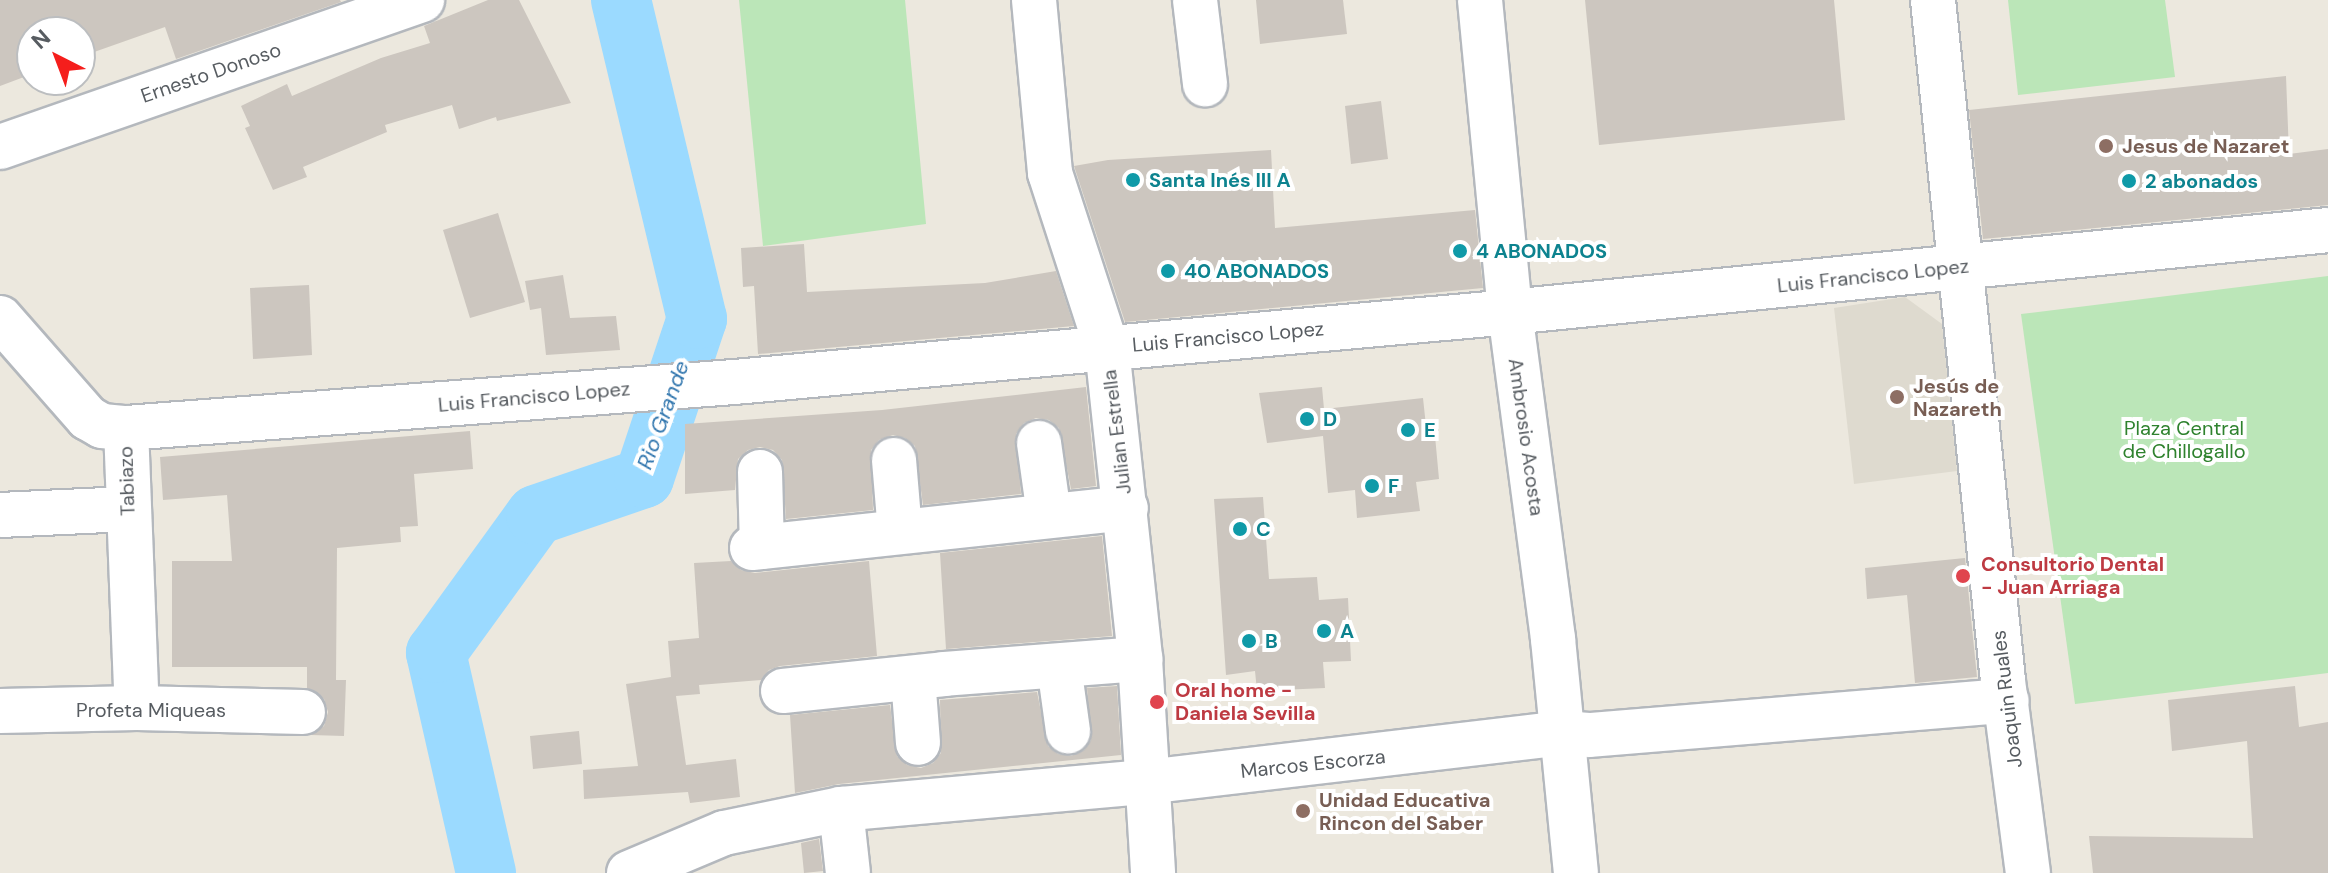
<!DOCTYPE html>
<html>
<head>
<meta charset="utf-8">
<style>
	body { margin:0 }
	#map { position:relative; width:2328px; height:873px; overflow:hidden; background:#ece8de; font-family:"DM Sans",sans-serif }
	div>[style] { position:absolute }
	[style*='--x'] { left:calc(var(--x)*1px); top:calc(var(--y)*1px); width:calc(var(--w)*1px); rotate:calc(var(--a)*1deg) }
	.education>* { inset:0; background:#dedacf }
	.green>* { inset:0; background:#bbe6b8 }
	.river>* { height:60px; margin:-30px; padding:0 30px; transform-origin:30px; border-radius:30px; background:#9bdaff }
	.building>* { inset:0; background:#ccc6bf }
	.roads { filter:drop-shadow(2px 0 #b4b8bd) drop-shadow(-2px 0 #b4b8bd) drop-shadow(0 2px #b4b8bd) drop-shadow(0 -2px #b4b8bd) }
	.minor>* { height:44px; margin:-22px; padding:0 22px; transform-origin:22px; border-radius:22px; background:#fff }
	.dots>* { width:22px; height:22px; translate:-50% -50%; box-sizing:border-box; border:4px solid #fff; border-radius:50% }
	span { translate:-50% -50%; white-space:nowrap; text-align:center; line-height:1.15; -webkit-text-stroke:8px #fff; paint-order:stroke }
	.street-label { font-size:20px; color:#575c61 }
	.education-label { font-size:20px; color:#785e54; font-weight:700 }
	.left { translate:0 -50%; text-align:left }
	.culture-label { font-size:20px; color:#0d838f; font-weight:700 }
	.park-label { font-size:20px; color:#2f822e }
	.health-label { font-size:20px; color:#be3a42; font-weight:700 }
	.water-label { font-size:22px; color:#3176ae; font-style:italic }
	.north { position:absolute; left:16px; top:16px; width:80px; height:80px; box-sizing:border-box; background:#fff; border:2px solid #bcbec0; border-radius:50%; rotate:318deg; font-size:22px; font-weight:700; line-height:32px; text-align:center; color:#575c61 }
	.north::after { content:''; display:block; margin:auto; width:28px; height:36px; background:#f51e1c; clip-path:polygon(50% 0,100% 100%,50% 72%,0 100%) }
</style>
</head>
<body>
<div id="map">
	<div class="education">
		<div style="clip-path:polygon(1905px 297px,1942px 324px,1957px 471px,1854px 484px,1834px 308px)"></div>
	</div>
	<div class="green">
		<div style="clip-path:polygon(739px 0,905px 0,926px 224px,763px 246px)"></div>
		<div style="clip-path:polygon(2008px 0,2165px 0,2175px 77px,2018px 95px)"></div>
		<div style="clip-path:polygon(2328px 276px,2328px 673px,2075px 704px,2021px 314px)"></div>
	</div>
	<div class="river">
		<div style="--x:486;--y:873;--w:226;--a:-102.8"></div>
		<div style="--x:436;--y:653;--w:170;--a:-54.1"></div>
		<div style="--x:536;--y:515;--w:114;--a:-18.9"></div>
		<div style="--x:644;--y:478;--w:168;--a:-71.6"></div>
		<div style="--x:697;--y:319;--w:328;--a:-103.4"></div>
	</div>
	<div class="building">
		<div style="clip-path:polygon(0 0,340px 0,341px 2px,176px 59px,165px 27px,80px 57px,80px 32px,32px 32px,32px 74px,0 86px)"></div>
		<div style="clip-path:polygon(488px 0,519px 0,571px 103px,497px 121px,496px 117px,459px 129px,452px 105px,385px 125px,387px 132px,303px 167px,307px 177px,273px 190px,245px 128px,250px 126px,241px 106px,287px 84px,292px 96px,381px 58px,430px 43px,424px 26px)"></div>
		<div style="clip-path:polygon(1256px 0,1343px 0,1347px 34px,1260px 44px)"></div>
		<div style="clip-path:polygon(1585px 0,1834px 0,1845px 120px,1599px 145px)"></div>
		<div style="clip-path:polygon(2286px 76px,2289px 154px,2328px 149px,2328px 205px,1983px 239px,1969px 110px)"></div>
		<div style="clip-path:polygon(1381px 101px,1388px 159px,1351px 164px,1345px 106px)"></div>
		<div style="clip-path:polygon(1271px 150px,1275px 228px,1475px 210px,1483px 288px,1125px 322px,1074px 166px,1108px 160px)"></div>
		<div style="clip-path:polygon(498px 213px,525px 302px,470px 318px,443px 230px)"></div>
		<div style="clip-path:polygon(804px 244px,807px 292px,985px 283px,1056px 271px,1074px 326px,758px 354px,754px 286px,743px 287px,741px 248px)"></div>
		<div style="clip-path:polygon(563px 275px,570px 318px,616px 316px,620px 350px,546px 355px,541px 308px,530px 310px,525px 281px)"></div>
		<div style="clip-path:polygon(309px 285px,312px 355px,253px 359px,250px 288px)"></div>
		<div style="clip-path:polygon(1086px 387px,1096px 486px,1071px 489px,1059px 428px,1049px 420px,1036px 418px,1024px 423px,1016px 434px,1021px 494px,923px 505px,915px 446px,905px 438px,893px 435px,879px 440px,871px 450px,873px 510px,786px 519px,782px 460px,773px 450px,760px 447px,748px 450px,738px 459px,735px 490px,685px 494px,685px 424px,882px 410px)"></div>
		<div style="clip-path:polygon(1322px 387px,1324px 409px,1423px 398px,1426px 426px,1434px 425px,1439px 479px,1416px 482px,1420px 511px,1357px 518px,1355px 490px,1328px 493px,1323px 436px,1267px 443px,1259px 393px)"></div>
		<div style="clip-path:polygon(470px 431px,473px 469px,414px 474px,418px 526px,400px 527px,401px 542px,337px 548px,336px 680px,346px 680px,344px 736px,311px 735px,324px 726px,328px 712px,324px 699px,307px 688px,307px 667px,172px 667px,172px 561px,232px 561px,227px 495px,163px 500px,160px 457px)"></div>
		<div style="clip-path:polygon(1263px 497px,1269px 579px,1317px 577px,1319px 600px,1348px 598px,1351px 661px,1323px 662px,1325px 688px,1257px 691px,1255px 671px,1226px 675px,1214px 499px)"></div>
		<div style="clip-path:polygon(1102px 536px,1112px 636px,946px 649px,940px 553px)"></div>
		<div style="clip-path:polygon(1965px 558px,1977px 677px,1915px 683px,1907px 595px,1867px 599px,1865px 568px)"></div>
		<div style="clip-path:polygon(731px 561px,741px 570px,755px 573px,869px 561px,877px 656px,780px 666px,769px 670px,761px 680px,699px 685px,700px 694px,676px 696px,686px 765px,736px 759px,740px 797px,690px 803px,688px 792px,584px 799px,583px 770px,638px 766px,626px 684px,671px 677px,668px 641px,699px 638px,694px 563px)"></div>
		<div style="clip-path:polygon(1117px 686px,1121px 755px,839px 784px,795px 793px,790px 715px,890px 705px,897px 756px,907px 765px,921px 768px,933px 763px,941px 753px,940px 700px,1037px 692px,1048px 746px,1058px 754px,1071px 756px,1084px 750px,1091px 740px,1087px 688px)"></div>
		<div style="clip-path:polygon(2295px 686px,2299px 727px,2328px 722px,2328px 873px,2093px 873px,2089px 836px,2253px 838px,2247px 741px,2172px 751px,2168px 700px)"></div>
		<div style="clip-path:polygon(579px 731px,582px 764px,533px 769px,530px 736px)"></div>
		<div style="clip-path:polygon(819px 839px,823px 871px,804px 873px,801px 843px)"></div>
	</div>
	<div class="roads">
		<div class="minor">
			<div style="--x:1034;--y:0;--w:174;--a:84.7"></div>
			<div style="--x:1050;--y:173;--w:184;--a:72"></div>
			<div style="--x:1107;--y:348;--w:313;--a:83.9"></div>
			<div style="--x:1140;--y:659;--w:214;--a:86.5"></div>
			<div style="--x:1195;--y:0;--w:85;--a:83.2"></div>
			<div style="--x:1480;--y:0;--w:313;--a:84.5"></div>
			<div style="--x:1510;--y:312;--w:330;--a:82.5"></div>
			<div style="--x:1553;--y:639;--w:235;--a:84.4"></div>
			<div style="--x:1933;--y:0;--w:685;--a:84.13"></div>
			<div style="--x:2003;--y:681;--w:194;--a:82.6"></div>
			<div style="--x:0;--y:147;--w:447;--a:-19.2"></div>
			<div style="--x:0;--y:318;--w:133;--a:48.7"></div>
			<div style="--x:88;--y:418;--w:16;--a:30"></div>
			<div style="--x:102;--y:426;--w:24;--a:5"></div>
			<div style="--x:126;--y:428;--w:610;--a:-4.33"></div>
			<div style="--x:734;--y:382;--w:779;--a:-5.15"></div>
			<div style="--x:1510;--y:312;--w:822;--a:-5.72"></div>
			<div style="--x:126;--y:428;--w:280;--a:87.8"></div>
			<div style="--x:1039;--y:443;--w:73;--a:82.1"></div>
			<div style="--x:894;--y:460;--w:71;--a:85.2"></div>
			<div style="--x:760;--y:472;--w:75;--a:88.5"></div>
			<div style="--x:0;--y:515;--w:128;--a:-2.7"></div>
			<div style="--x:752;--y:548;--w:376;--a:-6.1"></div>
			<div style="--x:1059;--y:666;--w:66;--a:82.1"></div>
			<div style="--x:913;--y:678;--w:65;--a:85.6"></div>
			<div style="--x:783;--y:691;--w:162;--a:-6"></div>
			<div style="--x:944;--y:674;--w:197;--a:-4.4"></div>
			<div style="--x:0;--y:711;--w:137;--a:-1.3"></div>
			<div style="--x:137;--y:708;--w:166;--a:1.4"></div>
			<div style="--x:841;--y:809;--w:64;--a:83.8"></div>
			<div style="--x:629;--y:873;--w:103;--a:-22.8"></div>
			<div style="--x:724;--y:833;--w:119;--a:-11.6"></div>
			<div style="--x:841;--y:809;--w:306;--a:-5.1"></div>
			<div style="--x:1146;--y:782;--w:419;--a:-6.7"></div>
			<div style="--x:1562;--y:733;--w:27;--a:4"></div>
			<div style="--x:1589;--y:735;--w:419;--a:-4.7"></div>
		</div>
	</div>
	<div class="dots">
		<div style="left:2106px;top:146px;background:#8d6e63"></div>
		<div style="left:1133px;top:180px;background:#0f9aa8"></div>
		<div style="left:2129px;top:181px;background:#0f9aa8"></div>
		<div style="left:1460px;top:251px;background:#0f9aa8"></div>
		<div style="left:1168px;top:271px;background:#0f9aa8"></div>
		<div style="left:1897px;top:397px;background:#8d6e63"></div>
		<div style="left:1307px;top:419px;background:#0f9aa8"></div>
		<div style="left:1408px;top:430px;background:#0f9aa8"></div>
		<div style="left:1372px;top:486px;background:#0f9aa8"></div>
		<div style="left:1240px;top:529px;background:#0f9aa8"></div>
		<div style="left:1963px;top:576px;background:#e0444e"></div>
		<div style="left:1324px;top:631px;background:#0f9aa8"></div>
		<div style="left:1249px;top:641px;background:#0f9aa8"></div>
		<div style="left:1157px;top:702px;background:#e0444e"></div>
		<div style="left:1303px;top:811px;background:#8d6e63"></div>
	</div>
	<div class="street-label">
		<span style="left:211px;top:73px;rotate:-19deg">Ernesto Donoso</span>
		<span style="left:1873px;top:276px;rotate:-6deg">Luis Francisco Lopez</span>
		<span style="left:1228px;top:337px;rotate:-5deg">Luis Francisco Lopez</span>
		<span style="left:534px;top:397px;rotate:-5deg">Luis Francisco Lopez</span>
		<span style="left:1117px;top:432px;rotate:-97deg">Julian Estrella</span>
		<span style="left:1526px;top:437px;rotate:82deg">Ambrosio Acosta</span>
		<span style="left:127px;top:481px;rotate:-92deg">Tabiazo</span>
		<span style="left:2007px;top:699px;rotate:-97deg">Joaquin Ruales</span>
		<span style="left:151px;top:710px">Profeta Miqueas</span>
		<span style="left:1313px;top:764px;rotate:-6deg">Marcos Escorza</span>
	</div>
	<div class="education-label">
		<span class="left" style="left:2122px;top:146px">Jesus de Nazaret</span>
		<span class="left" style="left:1913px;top:398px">Jesús de<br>Nazareth</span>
		<span class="left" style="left:1319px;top:812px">Unidad Educativa<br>Rincon del Saber</span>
	</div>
	<div class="culture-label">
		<span class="left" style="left:1149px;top:180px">Santa Inés III A</span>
		<span class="left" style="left:2145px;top:181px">2 abonados</span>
		<span class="left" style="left:1476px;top:251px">4 ABONADOS</span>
		<span class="left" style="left:1184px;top:271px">40 ABONADOS</span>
		<span class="left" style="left:1323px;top:419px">D</span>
		<span class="left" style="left:1424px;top:430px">E</span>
		<span class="left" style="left:1388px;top:486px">F</span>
		<span class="left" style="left:1256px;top:529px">C</span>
		<span class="left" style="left:1340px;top:631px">A</span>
		<span class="left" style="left:1265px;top:641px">B</span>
	</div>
	<div class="park-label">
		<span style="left:2184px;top:440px">Plaza Central<br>de Chillogallo</span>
	</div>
	<div class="health-label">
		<span class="left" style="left:1981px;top:576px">Consultorio Dental<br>- Juan Arriaga</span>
		<span class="left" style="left:1175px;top:702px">Oral home -<br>Daniela Sevilla</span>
	</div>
	<div class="water-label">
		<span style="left:663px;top:415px;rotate:-70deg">Rio Grande</span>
	</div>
	<div class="north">N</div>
</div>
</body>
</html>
